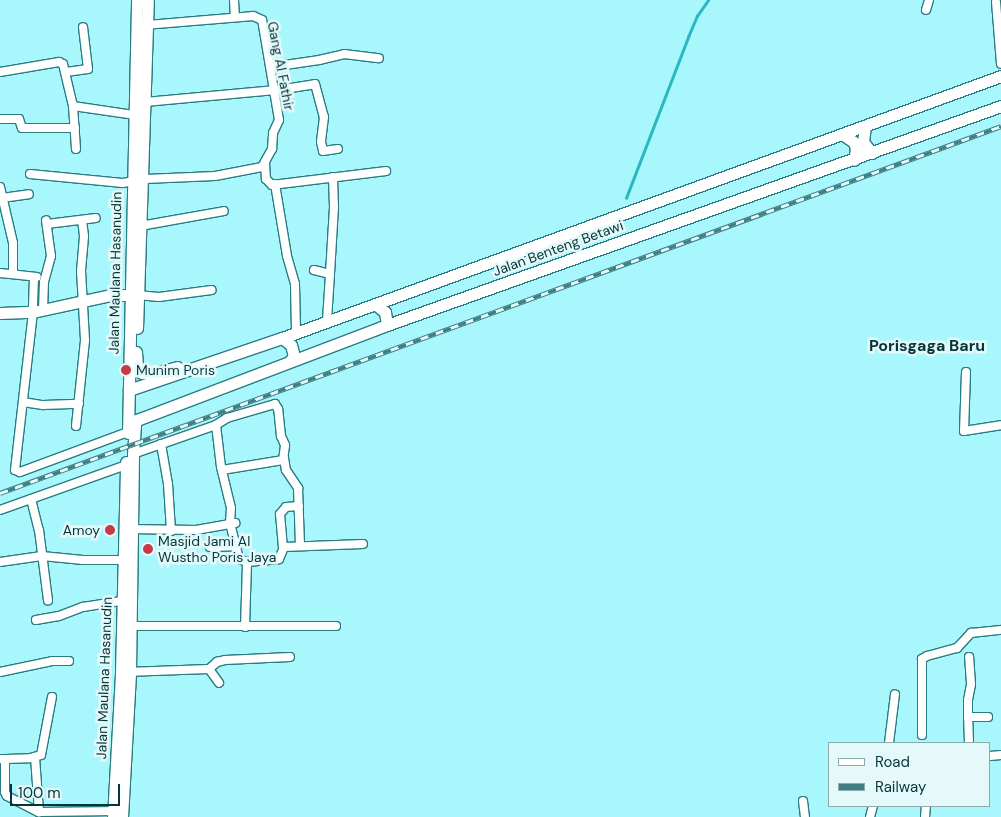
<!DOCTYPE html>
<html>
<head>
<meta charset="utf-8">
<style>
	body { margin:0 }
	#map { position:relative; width:1001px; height:817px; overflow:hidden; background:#a8f7fd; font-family:"DM Sans",sans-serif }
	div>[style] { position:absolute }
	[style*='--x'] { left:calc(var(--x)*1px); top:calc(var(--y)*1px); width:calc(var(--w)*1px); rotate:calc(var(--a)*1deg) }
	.stream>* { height:2.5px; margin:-1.25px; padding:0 1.25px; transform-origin:1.25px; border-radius:1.25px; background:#2ab8c1 }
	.roads { filter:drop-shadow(1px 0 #297c81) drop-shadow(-1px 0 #297c81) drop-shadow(0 1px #297c81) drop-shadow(0 -1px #297c81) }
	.street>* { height:8px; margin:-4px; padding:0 4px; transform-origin:4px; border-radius:4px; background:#fff }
	.secondary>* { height:11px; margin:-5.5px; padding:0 5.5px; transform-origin:5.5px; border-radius:5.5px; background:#fff }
	.rail>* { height:4.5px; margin-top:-2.25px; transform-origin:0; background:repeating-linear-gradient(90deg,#e6f9fa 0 8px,#417d81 0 16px); box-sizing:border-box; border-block:1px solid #417d81 }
	.dots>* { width:14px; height:14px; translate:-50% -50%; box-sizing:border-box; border:2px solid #e6f9fa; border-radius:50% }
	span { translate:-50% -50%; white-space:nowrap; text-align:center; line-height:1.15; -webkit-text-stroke:5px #e6f9fa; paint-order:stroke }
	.street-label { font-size:14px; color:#043538 }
	.poi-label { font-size:14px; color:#043538 }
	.left { translate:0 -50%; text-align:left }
	.right { translate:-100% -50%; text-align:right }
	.quarter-label { font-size:16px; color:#043538; font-weight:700 }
	.legend { position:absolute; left:828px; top:742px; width:162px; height:65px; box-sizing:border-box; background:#e6f9fa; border:1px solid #8cabac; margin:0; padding:6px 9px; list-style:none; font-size:15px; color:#043538 }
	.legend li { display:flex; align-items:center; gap:10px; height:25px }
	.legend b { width:25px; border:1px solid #8cabac }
	.scale { position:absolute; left:10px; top:784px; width:110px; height:22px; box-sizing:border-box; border:2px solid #043538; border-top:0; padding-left:6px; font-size:15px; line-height:18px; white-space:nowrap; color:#043538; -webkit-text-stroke:4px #e6f9fa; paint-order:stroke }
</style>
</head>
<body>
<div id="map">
	<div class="stream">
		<div style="--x:626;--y:198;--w:173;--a:-68.9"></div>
		<div style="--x:688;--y:37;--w:23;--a:-67"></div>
		<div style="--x:697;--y:16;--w:19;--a:-55"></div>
	</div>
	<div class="roads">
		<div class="street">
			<div style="--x:234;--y:0;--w:17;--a:87"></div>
			<div style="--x:996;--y:2;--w:62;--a:85.4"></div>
			<div style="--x:926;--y:10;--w:10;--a:-73"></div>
			<div style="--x:271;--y:67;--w:49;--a:-8.3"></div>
			<div style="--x:319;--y:60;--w:26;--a:-13"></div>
			<div style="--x:344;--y:54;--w:35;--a:7"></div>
			<div style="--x:0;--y:72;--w:60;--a:-9.6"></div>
			<div style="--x:59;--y:62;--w:4;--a:27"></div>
			<div style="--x:63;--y:64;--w:43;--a:76.6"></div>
			<div style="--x:73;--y:106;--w:43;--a:86"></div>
			<div style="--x:66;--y:72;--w:22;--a:-8"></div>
			<div style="--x:88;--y:69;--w:42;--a:-96.8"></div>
			<div style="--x:145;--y:102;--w:134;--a:-5.2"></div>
			<div style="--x:278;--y:90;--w:37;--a:-9"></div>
			<div style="--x:315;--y:84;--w:34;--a:75"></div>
			<div style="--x:324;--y:117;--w:25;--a:97"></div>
			<div style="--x:321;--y:142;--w:9;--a:77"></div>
			<div style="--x:323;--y:151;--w:15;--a:-8"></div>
			<div style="--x:73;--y:106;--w:63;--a:8.3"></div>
			<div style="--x:0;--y:119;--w:19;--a:0"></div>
			<div style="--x:19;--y:119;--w:9;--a:72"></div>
			<div style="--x:22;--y:128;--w:53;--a:0"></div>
			<div style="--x:265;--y:162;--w:17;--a:87"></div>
			<div style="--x:266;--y:179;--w:8;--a:45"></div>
			<div style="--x:272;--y:185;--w:115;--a:-7"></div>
			<div style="--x:30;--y:174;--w:93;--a:5.5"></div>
			<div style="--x:123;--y:183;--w:22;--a:-10"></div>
			<div style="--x:145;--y:179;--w:70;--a:-2.5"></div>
			<div style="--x:215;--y:176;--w:48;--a:-10.8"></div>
			<div style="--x:262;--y:167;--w:21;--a:-61"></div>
			<div style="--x:272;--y:149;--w:16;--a:-86"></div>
			<div style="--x:273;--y:133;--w:14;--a:-65"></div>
			<div style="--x:279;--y:120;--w:101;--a:-99.6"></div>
			<div style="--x:262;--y:20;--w:10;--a:-156"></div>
			<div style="--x:253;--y:16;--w:108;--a:175.2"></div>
			<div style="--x:275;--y:184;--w:73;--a:80.5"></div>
			<div style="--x:287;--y:256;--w:29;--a:74"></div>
			<div style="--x:295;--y:284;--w:49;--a:88.8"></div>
			<div style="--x:0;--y:187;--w:57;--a:76.9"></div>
			<div style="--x:13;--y:243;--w:30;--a:90"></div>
			<div style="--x:2;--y:198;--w:27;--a:-8"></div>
			<div style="--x:47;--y:224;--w:49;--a:-7"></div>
			<div style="--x:140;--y:226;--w:85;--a:-10.1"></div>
			<div style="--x:314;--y:270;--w:16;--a:14"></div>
			<div style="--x:330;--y:274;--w:47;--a:93.7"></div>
			<div style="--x:0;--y:273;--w:37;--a:6"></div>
			<div style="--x:330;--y:274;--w:67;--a:-86.6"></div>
			<div style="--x:334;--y:207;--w:30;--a:-92"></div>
			<div style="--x:34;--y:277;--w:35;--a:92"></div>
			<div style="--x:33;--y:312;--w:159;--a:96.5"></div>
			<div style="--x:15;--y:470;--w:5;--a:22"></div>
			<div style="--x:20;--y:472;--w:115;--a:-20.3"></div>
			<div style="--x:137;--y:295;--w:22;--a:5"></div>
			<div style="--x:159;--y:297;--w:53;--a:-7.5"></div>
			<div style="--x:43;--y:310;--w:28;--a:-88"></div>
			<div style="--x:44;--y:282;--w:27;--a:-75"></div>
			<div style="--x:51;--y:256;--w:36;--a:-98"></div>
			<div style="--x:966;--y:372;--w:59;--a:91.9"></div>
			<div style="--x:964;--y:431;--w:37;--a:-9"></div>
			<div style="--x:23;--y:402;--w:20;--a:9"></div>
			<div style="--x:43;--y:405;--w:36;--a:-2"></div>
			<div style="--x:76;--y:426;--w:86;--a:-84"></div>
			<div style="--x:85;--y:340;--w:69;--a:-93.3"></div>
			<div style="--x:81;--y:271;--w:35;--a:-85"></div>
			<div style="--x:84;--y:236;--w:16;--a:-97"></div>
			<div style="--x:161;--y:444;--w:41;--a:80.1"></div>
			<div style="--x:168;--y:484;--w:47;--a:86.3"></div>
			<div style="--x:133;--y:454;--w:88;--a:-19.3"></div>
			<div style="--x:284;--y:458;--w:12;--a:81"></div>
			<div style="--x:286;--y:470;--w:22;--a:56"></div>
			<div style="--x:298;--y:488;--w:58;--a:88"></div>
			<div style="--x:222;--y:470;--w:62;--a:-9.3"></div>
			<div style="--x:283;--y:460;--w:15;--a:-82"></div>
			<div style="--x:285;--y:445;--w:10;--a:-114"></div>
			<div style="--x:281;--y:436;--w:27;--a:-96"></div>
			<div style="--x:278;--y:409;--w:6;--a:-121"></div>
			<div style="--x:275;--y:404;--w:50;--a:163.7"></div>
			<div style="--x:227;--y:418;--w:13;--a:148"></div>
			<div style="--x:216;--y:425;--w:42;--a:83.2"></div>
			<div style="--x:221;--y:467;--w:42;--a:76.3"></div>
			<div style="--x:231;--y:508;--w:15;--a:94"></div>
			<div style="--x:230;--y:523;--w:37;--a:76"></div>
			<div style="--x:239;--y:559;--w:9;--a:21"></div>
			<div style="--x:247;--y:562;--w:32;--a:-5"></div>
			<div style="--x:279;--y:559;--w:13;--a:-67"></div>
			<div style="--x:284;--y:547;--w:79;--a:-2.2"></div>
			<div style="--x:31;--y:499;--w:32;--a:76"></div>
			<div style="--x:39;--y:530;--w:71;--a:82.7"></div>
			<div style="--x:0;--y:510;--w:137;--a:-19.6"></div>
			<div style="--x:127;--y:529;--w:69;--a:0.8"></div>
			<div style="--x:196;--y:530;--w:40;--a:-10"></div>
			<div style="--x:210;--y:547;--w:25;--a:-2"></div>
			<div style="--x:283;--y:548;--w:34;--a:-95"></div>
			<div style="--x:280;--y:514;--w:9;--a:-49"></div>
			<div style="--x:286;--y:507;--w:13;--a:-4"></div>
			<div style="--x:0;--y:562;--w:42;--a:-8.1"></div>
			<div style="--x:42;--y:556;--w:41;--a:5.6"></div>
			<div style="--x:83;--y:560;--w:40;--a:0"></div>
			<div style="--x:36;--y:620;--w:23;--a:-10"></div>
			<div style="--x:59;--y:616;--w:26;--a:-21"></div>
			<div style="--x:83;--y:607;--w:39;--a:-9"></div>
			<div style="--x:128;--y:626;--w:208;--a:0"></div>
			<div style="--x:245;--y:627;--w:65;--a:-88.2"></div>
			<div style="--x:209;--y:669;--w:11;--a:-41"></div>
			<div style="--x:217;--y:662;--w:8;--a:-14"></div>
			<div style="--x:225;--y:660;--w:65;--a:-2.6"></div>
			<div style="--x:0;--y:672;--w:53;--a:-11.9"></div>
			<div style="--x:52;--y:661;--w:17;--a:0"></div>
			<div style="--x:126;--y:672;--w:83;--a:-2.1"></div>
			<div style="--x:209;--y:669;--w:17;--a:54"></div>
			<div style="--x:968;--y:717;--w:17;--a:-90"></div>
			<div style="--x:968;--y:700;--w:16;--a:-79"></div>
			<div style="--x:971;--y:684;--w:27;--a:-94"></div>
			<div style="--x:922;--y:735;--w:76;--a:-90"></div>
			<div style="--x:922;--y:659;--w:6;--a:-31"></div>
			<div style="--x:927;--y:656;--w:31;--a:-15"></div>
			<div style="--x:957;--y:648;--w:21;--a:-47"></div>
			<div style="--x:971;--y:633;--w:30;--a:-6"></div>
			<div style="--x:889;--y:743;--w:49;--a:-83"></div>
			<div style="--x:969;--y:743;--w:26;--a:-92"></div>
			<div style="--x:968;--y:717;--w:20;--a:0"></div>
			<div style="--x:990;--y:756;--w:11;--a:-5"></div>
			<div style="--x:35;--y:757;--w:55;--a:85.8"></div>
			<div style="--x:0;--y:759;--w:5;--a:0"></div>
			<div style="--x:5;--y:759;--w:33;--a:90"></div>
			<div style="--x:5;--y:792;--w:4;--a:63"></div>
			<div style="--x:7;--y:796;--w:36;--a:27"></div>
			<div style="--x:5;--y:759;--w:25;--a:-2"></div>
			<div style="--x:30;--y:758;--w:11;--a:-15"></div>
			<div style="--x:41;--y:755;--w:59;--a:-79.3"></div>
			<div style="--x:803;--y:801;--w:16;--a:83"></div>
			<div style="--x:39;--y:812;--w:78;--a:-0.7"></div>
			<div style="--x:870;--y:817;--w:11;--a:-75"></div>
			<div style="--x:925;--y:817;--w:11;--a:-85"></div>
		</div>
		<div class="secondary">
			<div style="--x:865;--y:126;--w:16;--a:97"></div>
			<div style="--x:863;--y:142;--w:14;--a:51"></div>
			<div style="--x:842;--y:134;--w:14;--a:34"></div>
			<div style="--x:854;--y:142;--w:7;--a:74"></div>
			<div style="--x:856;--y:149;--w:11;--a:100"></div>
			<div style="--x:375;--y:304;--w:13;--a:39"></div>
			<div style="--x:385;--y:312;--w:13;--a:81"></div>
			<div style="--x:0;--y:313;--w:33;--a:-2"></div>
			<div style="--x:33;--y:312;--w:80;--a:-12.3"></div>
			<div style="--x:111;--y:295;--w:25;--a:0"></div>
			<div style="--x:137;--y:328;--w:328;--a:-88.1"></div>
			<div style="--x:282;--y:338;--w:11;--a:38"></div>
			<div style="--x:291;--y:345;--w:11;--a:75"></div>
			<div style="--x:294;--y:356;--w:6;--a:129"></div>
			<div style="--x:136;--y:352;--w:15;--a:86"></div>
			<div style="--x:137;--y:367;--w:8;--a:50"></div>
			<div style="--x:142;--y:373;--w:13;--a:0"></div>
			<div style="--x:155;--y:373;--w:23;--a:-15"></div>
			<div style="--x:129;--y:390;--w:162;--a:-18.8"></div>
			<div style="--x:282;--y:338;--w:765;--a:-20.02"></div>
			<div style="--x:128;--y:433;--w:433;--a:-88.8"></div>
			<div style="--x:113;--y:817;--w:145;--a:-86.8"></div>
			<div style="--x:121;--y:672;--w:210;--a:-88.6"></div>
			<div style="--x:122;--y:817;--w:145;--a:-86.8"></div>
			<div style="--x:130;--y:672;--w:218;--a:-89.2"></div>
			<div style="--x:133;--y:454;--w:31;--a:-86"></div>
			<div style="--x:135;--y:423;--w:4;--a:-56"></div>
			<div style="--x:137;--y:420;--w:267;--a:-20.8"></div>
			<div style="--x:387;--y:325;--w:652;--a:-19.63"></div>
		</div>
	</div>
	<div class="rail">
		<div style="--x:0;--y:493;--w:1066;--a:-20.13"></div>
	</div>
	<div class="dots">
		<div style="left:126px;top:370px;background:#c93a44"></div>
		<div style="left:110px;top:530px;background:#c93a44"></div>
		<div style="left:148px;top:549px;background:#c93a44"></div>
	</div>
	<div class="street-label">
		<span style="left:281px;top:66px;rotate:79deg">Gang Al Fathir</span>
		<span style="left:558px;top:248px;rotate:-20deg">Jalan Benteng Betawi</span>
		<span style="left:115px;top:273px;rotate:-89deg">Jalan Maulana Hasanudin</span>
		<span style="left:104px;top:678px;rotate:-88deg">Jalan Maulana Hasanudin</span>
	</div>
	<div class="poi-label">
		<span class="left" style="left:136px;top:370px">Munim Poris</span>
		<span class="right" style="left:100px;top:530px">Amoy</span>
		<span class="left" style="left:158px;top:549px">Masjid Jami Al<br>Wustho Poris Jaya</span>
	</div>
	<div class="quarter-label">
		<span style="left:927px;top:346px">Porisgaga Baru</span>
	</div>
	<ul class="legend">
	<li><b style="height:6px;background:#fff"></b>Road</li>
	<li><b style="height:6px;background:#417d81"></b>Railway</li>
	</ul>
	<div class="scale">100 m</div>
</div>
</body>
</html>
